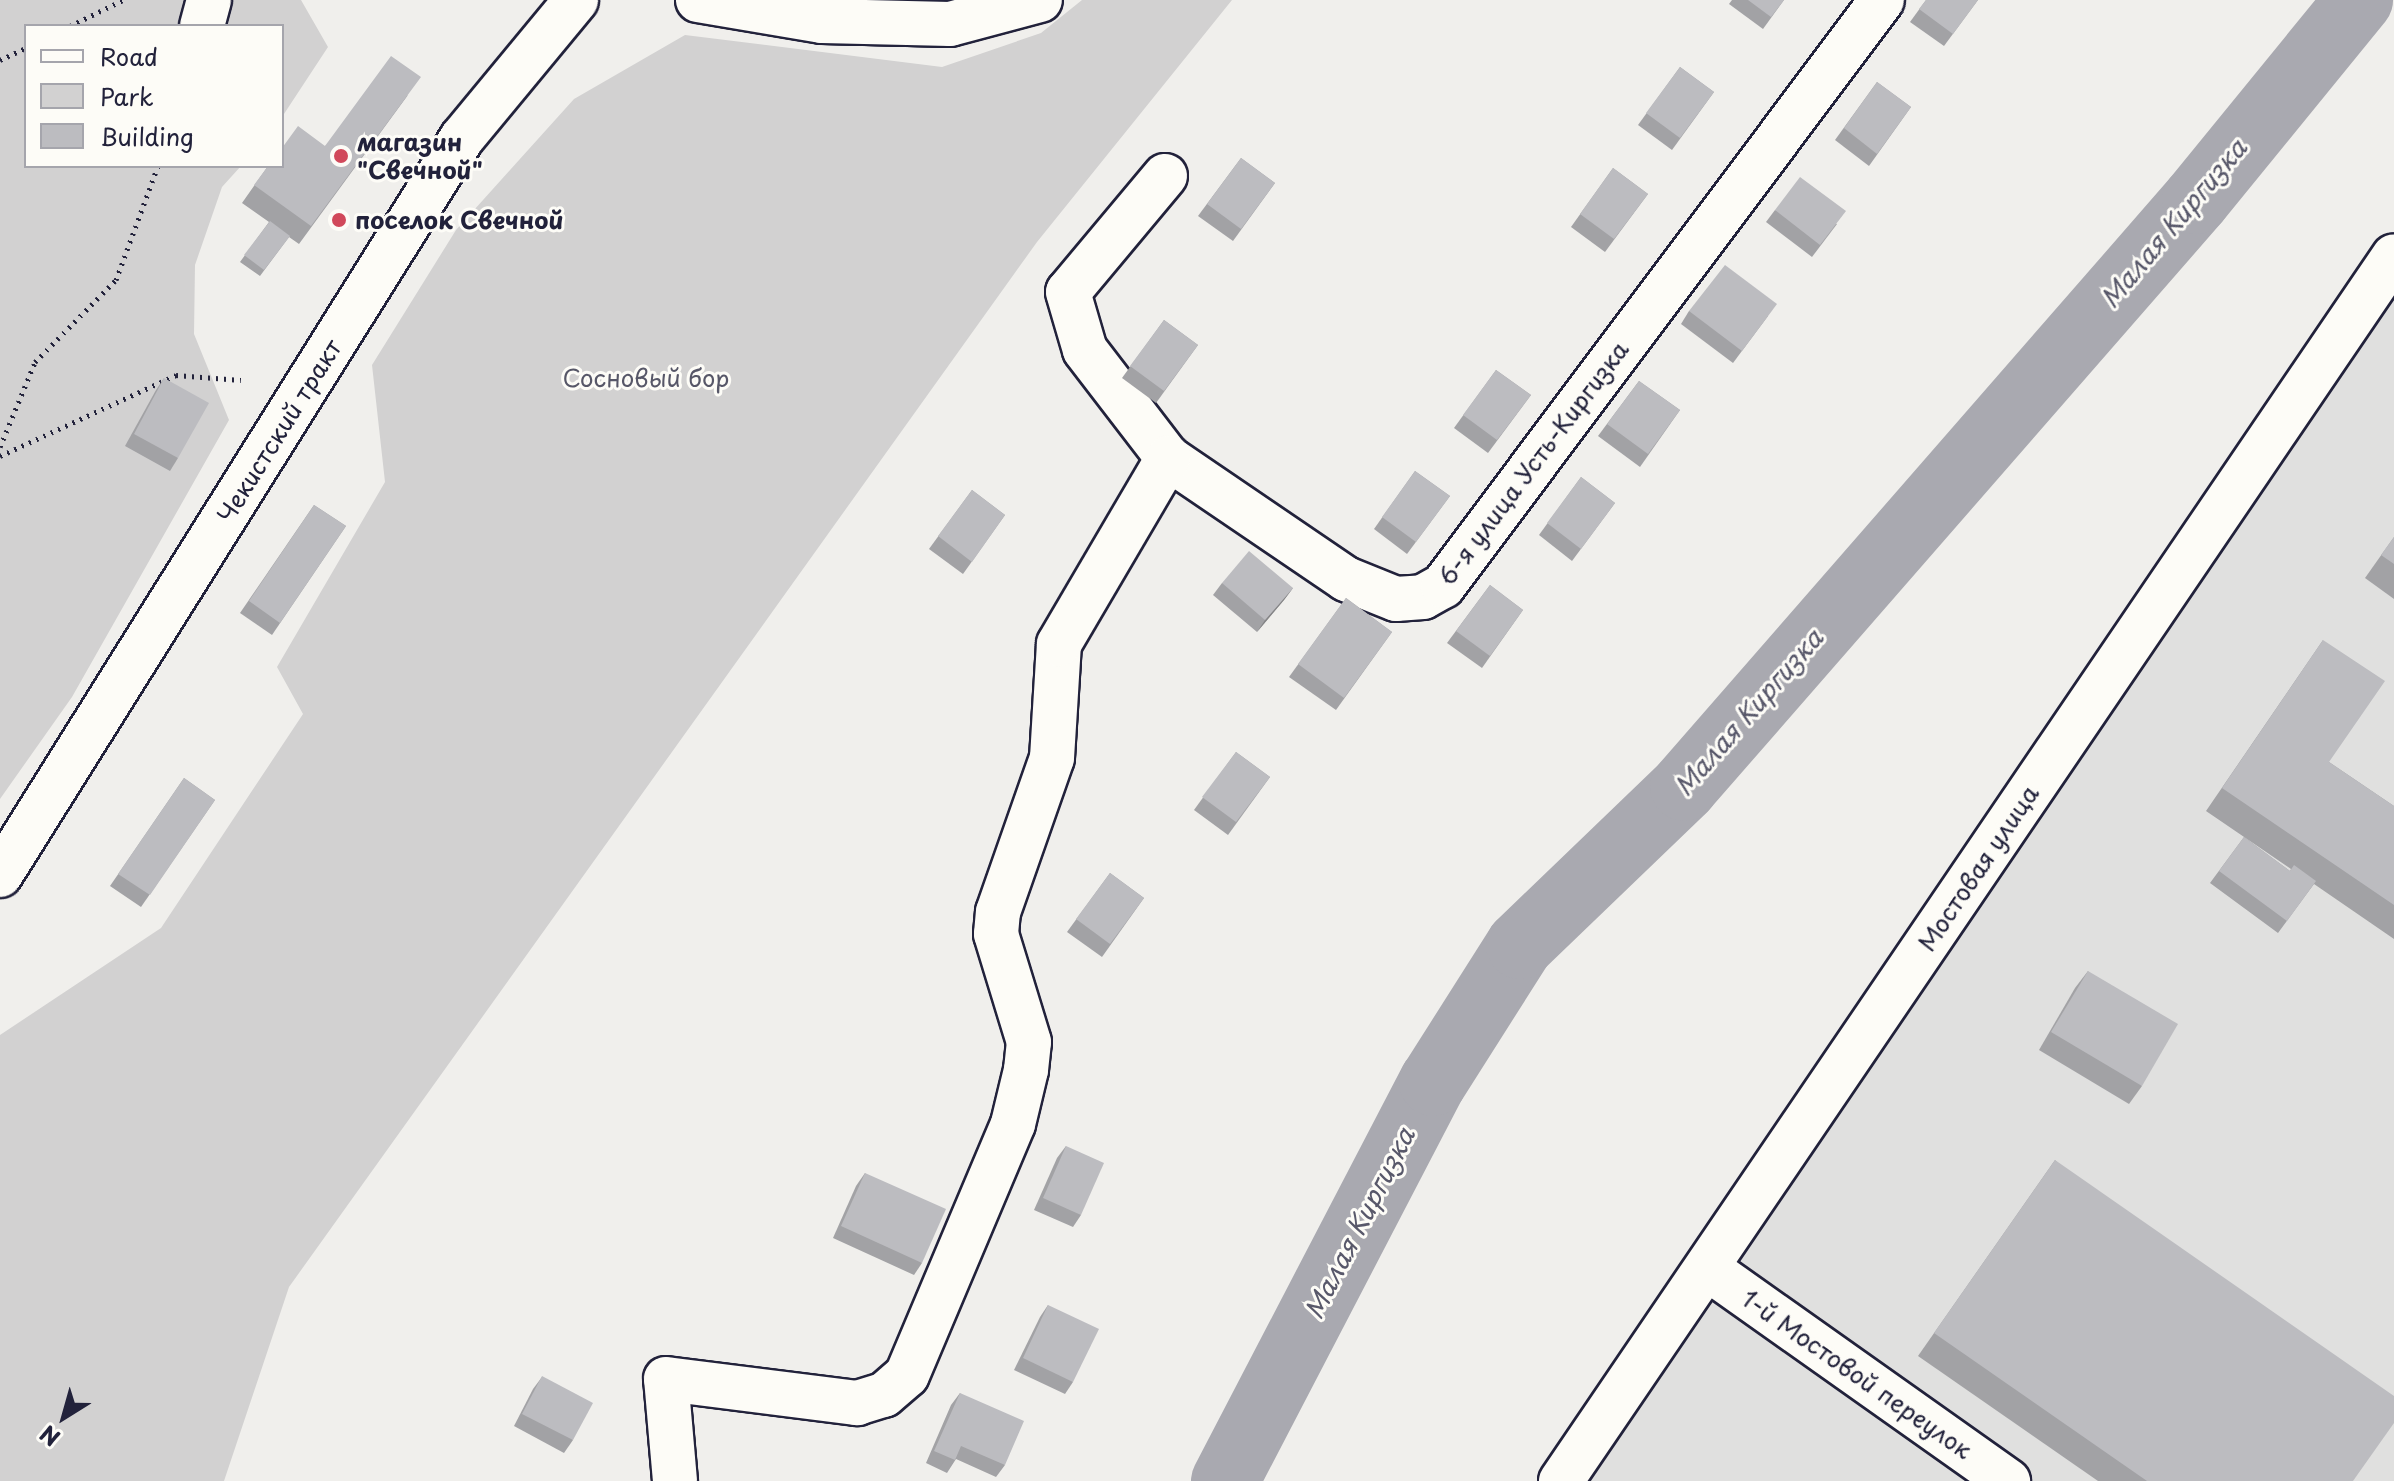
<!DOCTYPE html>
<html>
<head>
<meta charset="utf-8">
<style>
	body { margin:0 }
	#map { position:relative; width:2394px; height:1481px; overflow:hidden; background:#f0efec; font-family:"Playpen Sans",sans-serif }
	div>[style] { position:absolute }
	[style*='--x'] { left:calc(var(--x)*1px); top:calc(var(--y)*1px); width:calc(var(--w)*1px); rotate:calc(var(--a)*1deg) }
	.built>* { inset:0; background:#e0e0df }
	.green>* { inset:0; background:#d2d1d1 }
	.river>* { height:68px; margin:-34px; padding:0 34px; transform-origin:34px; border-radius:34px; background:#a9a9b0 }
	.path>* { height:5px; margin-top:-2.5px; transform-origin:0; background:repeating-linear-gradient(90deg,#22223b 0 2px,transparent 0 8px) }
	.roads { filter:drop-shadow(2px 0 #22223b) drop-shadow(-2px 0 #22223b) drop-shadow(0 2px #22223b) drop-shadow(0 -2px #22223b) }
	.minor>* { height:44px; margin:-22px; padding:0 22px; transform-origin:22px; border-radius:22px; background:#fdfcf7 }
	.major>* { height:44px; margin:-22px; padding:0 22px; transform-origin:22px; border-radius:22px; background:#fdfcf7 }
	.wall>* { inset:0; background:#a2a2a5 }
	.shaded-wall>* { inset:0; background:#848486 }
	.building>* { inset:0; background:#bcbcc0 }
	.dots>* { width:22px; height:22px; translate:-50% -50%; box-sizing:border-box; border:4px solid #fdfcf7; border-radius:50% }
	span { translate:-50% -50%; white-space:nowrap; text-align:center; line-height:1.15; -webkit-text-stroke:6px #fdfcf7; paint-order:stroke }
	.poi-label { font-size:24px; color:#22223b; font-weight:700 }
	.left { translate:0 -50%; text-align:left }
	.park-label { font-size:24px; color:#575768 }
	.street-label { font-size:24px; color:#22223b }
	.water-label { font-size:26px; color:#58586a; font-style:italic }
	.legend { position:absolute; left:24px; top:24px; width:260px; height:144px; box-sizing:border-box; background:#fdfcf7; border:2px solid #a5a5ac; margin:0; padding:10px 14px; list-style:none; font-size:24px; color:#22223b }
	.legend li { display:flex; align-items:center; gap:16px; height:40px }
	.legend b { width:40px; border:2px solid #a5a5ac }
	.north { position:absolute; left:24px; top:1377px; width:80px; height:80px; -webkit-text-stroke:6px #fdfcf7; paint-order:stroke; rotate:217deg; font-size:22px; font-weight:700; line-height:32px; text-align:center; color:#22223b }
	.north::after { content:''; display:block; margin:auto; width:28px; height:36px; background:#22223b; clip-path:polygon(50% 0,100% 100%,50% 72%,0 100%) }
</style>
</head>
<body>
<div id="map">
	<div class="built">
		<div style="clip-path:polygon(2394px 289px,2394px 1481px,1589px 1481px,1723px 1277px)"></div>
	</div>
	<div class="green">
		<div style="clip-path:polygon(0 0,301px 0,328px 47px,282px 117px,282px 26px,26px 26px,26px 166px,241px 166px,222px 187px,195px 265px,194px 334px,229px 420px,72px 697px,0 799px)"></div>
		<div style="clip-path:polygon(1082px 0,1232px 0,1037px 242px,289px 1287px,224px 1481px,0 1481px,0 1035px,161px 928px,303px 714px,277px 667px,385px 482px,372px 365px,456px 230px,574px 99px,685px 35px,942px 67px,1041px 33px)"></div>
	</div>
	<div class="river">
		<div style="--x:1225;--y:1481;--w:450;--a:-62.5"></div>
		<div style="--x:1433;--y:1082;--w:162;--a:-57.6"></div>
		<div style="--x:1520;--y:945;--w:228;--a:-43.9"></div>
		<div style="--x:1684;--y:787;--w:779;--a:-48.9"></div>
		<div style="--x:2196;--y:200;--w:258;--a:-50.8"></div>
	</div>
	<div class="path">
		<div style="--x:70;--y:26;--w:59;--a:-26.1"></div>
		<div style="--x:0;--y:60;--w:29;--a:-25"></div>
		<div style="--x:0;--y:447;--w:92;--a:-67.6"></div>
		<div style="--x:35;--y:362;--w:115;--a:-45.4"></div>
		<div style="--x:116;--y:280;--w:121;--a:-69.8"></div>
		<div style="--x:0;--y:456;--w:194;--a:-24.7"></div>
		<div style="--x:176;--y:375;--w:65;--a:4.4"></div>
	</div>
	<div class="roads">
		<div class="minor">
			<div style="--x:202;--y:26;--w:27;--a:-75"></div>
			<div style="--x:1165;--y:176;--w:151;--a:129.9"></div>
			<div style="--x:1068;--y:292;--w:60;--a:73.7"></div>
			<div style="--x:1085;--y:350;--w:136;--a:52.5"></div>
			<div style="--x:1168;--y:458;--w:215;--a:34.2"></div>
			<div style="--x:1346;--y:579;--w:54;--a:21.8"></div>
			<div style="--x:1396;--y:599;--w:27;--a:-4"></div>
			<div style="--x:1423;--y:597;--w:23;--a:-29"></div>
			<div style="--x:1443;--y:586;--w:732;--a:-53.16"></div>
			<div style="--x:1707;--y:1268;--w:369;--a:35.3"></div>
			<div style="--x:675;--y:1481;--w:102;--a:-95"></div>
			<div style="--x:666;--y:1379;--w:193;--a:7.2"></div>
			<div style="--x:857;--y:1403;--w:28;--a:-17"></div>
			<div style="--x:884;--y:1395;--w:30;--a:-41"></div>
			<div style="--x:907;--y:1375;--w:272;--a:-67.1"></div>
			<div style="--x:1013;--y:1124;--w:56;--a:-76.5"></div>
			<div style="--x:1026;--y:1070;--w:28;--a:-84"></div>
			<div style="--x:1029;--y:1042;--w:113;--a:-107"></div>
			<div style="--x:996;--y:934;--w:22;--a:-85"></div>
			<div style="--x:998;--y:912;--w:163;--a:-70.7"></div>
			<div style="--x:1052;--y:758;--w:114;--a:-86.5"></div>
			<div style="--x:1059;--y:644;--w:216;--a:-59.6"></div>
			<div style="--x:1561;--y:1481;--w:1481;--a:-55.78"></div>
		</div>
		<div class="major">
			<div style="--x:698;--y:0;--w:126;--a:9.6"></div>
			<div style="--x:822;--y:21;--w:128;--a:1.3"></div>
			<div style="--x:950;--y:24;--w:93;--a:-14.9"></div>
			<div style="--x:0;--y:875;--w:870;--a:-57.92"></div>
			<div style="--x:462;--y:138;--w:179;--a:-50.4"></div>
		</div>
	</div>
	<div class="wall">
		<div style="clip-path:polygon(1732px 0,1784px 0,1763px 29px,1729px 4px)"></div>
		<div style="clip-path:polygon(1926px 0,1978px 0,1944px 46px,1910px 22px)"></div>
		<div style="clip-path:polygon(1680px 67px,1714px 92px,1672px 150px,1638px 125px)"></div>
		<div style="clip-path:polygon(1877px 82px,1911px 107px,1869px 166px,1835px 140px)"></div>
		<div style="clip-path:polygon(408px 95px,299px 244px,289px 237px,260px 276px,240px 262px,269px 222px,242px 203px,268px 166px,325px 146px)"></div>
		<div style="clip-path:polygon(1241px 158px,1275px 183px,1233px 241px,1198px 216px)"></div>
		<div style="clip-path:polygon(1613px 168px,1648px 194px,1605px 252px,1571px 227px)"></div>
		<div style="clip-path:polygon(1775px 210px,1837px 224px,1812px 257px,1766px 222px)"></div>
		<div style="clip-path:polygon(1689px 311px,1768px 316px,1733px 363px,1681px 324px)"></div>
		<div style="clip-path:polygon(1164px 320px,1198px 345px,1156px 403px,1122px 378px)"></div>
		<div style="clip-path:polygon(1496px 370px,1531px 395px,1488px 453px,1454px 428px)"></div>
		<div style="clip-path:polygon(164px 378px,178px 458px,170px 471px,125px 446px,156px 390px)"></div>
		<div style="clip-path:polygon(1639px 381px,1680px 410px,1640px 467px,1598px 436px)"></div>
		<div style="clip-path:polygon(1415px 471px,1450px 496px,1407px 554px,1374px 529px)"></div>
		<div style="clip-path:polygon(1581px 477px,1615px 503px,1572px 561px,1539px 535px)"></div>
		<div style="clip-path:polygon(972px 490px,1005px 515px,963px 574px,929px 549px)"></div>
		<div style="clip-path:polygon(314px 505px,346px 526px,272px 635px,240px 613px)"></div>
		<div style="clip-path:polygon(2394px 537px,2394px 599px,2365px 578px)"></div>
		<div style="clip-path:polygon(1222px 583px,1293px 588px,1284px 600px,1257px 632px,1213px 595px)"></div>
		<div style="clip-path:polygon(1490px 585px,1523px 610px,1482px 668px,1447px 643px)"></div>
		<div style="clip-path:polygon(1346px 598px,1392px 632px,1336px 710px,1289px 677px)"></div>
		<div style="clip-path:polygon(2323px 640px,2329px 762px,2394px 806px,2394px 939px,2314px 884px,2278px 933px,2210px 883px,2244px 837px,2290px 871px,2291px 869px,2206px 811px)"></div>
		<div style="clip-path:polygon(1236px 752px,1270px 777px,1228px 835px,1194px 810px)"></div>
		<div style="clip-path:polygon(184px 778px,215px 800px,141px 907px,110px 886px)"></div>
		<div style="clip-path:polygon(1110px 873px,1144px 898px,1102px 957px,1067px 932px)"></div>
		<div style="clip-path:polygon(2088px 971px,2142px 1086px,2129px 1104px,2039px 1050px,2075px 988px)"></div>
		<div style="clip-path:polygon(1066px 1146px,1081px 1215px,1073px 1227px,1034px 1210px,1057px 1158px)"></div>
		<div style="clip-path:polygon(2055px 1160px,2353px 1481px,2098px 1481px,1918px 1356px)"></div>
		<div style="clip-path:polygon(865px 1173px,922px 1263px,914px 1275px,833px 1238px,856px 1186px)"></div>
		<div style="clip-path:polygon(1048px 1305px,1073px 1382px,1065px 1394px,1014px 1370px,1040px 1317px)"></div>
		<div style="clip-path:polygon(542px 1377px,573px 1440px,564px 1453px,514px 1426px,533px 1389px)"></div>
		<div style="clip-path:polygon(960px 1393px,1005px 1465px,996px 1477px,956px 1459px,947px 1473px,926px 1463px,951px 1405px)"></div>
	</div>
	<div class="shaded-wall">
		<div style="clip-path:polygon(1293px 588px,1284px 600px,1257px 632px,1265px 620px)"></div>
	</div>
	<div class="building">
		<div style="clip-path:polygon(1748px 0,1784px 0,1771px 17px)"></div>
		<div style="clip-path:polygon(1926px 0,1978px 0,1953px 34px,1919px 9px)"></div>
		<div style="clip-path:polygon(391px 56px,421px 77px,311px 226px,254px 185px,268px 166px,282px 166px,282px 148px,298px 126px,325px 146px)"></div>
		<div style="clip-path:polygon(1680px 67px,1714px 92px,1680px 138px,1646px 113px)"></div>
		<div style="clip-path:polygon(1877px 82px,1911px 107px,1877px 154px,1844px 128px)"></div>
		<div style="clip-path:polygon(1241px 158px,1275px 183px,1241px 229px,1207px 204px)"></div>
		<div style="clip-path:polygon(1613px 168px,1648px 194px,1614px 239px,1580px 214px)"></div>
		<div style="clip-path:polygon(1800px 177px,1846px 211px,1820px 245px,1775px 210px)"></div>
		<div style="clip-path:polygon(270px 221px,290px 236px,264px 270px,244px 255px)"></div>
		<div style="clip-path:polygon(1725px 265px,1777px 304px,1742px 351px,1689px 311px)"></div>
		<div style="clip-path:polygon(1164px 320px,1198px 345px,1164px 391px,1130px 366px)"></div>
		<div style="clip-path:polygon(1496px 370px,1531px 395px,1497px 440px,1463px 415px)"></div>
		<div style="clip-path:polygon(164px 378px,209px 403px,178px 458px,134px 434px)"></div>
		<div style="clip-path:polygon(1639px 381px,1680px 410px,1648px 454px,1607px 424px)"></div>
		<div style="clip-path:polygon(1415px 471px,1450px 496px,1416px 542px,1382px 517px)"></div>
		<div style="clip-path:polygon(1581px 477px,1615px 503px,1581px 549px,1547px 523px)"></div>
		<div style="clip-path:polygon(972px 490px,1005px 515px,972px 562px,938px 536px)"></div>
		<div style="clip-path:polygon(314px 505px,346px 526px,280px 623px,249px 601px)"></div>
		<div style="clip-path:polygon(2394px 537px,2394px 564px,2381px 555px)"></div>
		<div style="clip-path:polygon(1249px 551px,1293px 588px,1265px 620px,1222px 583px)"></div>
		<div style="clip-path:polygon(1490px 585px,1523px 610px,1490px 656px,1456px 631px)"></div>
		<div style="clip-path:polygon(1346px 598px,1392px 632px,1344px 698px,1298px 664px)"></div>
		<div style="clip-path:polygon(2323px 640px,2385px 681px,2329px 762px,2394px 806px,2394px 905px,2222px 788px)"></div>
		<div style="clip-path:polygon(1236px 752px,1270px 777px,1236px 822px,1202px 797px)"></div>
		<div style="clip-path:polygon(184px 778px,215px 800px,150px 895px,118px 874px)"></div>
		<div style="clip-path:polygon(2244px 837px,2290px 871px,2294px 865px,2316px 881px,2287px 921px,2219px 871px)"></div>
		<div style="clip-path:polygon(1110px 873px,1144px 898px,1110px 944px,1076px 919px)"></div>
		<div style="clip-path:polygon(2088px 971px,2178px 1024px,2142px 1086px,2051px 1032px)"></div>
		<div style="clip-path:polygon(1066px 1146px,1104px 1163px,1081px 1215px,1043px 1198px)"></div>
		<div style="clip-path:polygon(2055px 1160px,2394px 1396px,2394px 1423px,2353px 1481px,2147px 1481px,1934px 1333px)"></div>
		<div style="clip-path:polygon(865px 1173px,946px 1209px,922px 1263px,841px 1226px)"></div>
		<div style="clip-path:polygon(1048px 1305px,1099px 1329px,1073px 1382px,1023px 1358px)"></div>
		<div style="clip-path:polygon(542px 1376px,593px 1403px,573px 1440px,522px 1414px)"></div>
		<div style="clip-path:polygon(960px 1393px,1024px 1421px,1005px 1465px,961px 1446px,955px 1460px,934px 1451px)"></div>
	</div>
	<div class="dots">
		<div style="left:341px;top:156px;background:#d1495b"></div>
		<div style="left:339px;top:220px;background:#d1495b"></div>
	</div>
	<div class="poi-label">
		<span class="left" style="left:357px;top:156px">магазин<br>"Свечной"</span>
		<span class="left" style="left:355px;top:220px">поселок Свечной</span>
	</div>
	<div class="park-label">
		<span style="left:646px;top:378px">Сосновый бор</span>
	</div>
	<div class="street-label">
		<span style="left:279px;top:431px;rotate:-58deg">Чекистский тракт</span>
		<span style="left:1533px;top:463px;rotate:-53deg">6-я улица Усть-Киргизка</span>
		<span style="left:1978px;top:868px;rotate:-56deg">Мостовая улица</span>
		<span style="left:1857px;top:1374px;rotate:35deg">1-й Мостовой переулок</span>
	</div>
	<div class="water-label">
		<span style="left:2173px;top:223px;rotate:-50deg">Малая Киргизка</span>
		<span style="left:1748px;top:712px;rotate:-49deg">Малая Киргизка</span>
		<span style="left:1359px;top:1223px;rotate:-63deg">Малая Киргизка</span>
	</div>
	<ul class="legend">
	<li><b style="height:10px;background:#fdfcf7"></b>Road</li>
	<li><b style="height:22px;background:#d2d1d1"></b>Park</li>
	<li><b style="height:22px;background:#bcbcc0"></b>Building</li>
	</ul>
	<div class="north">N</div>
</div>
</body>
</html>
